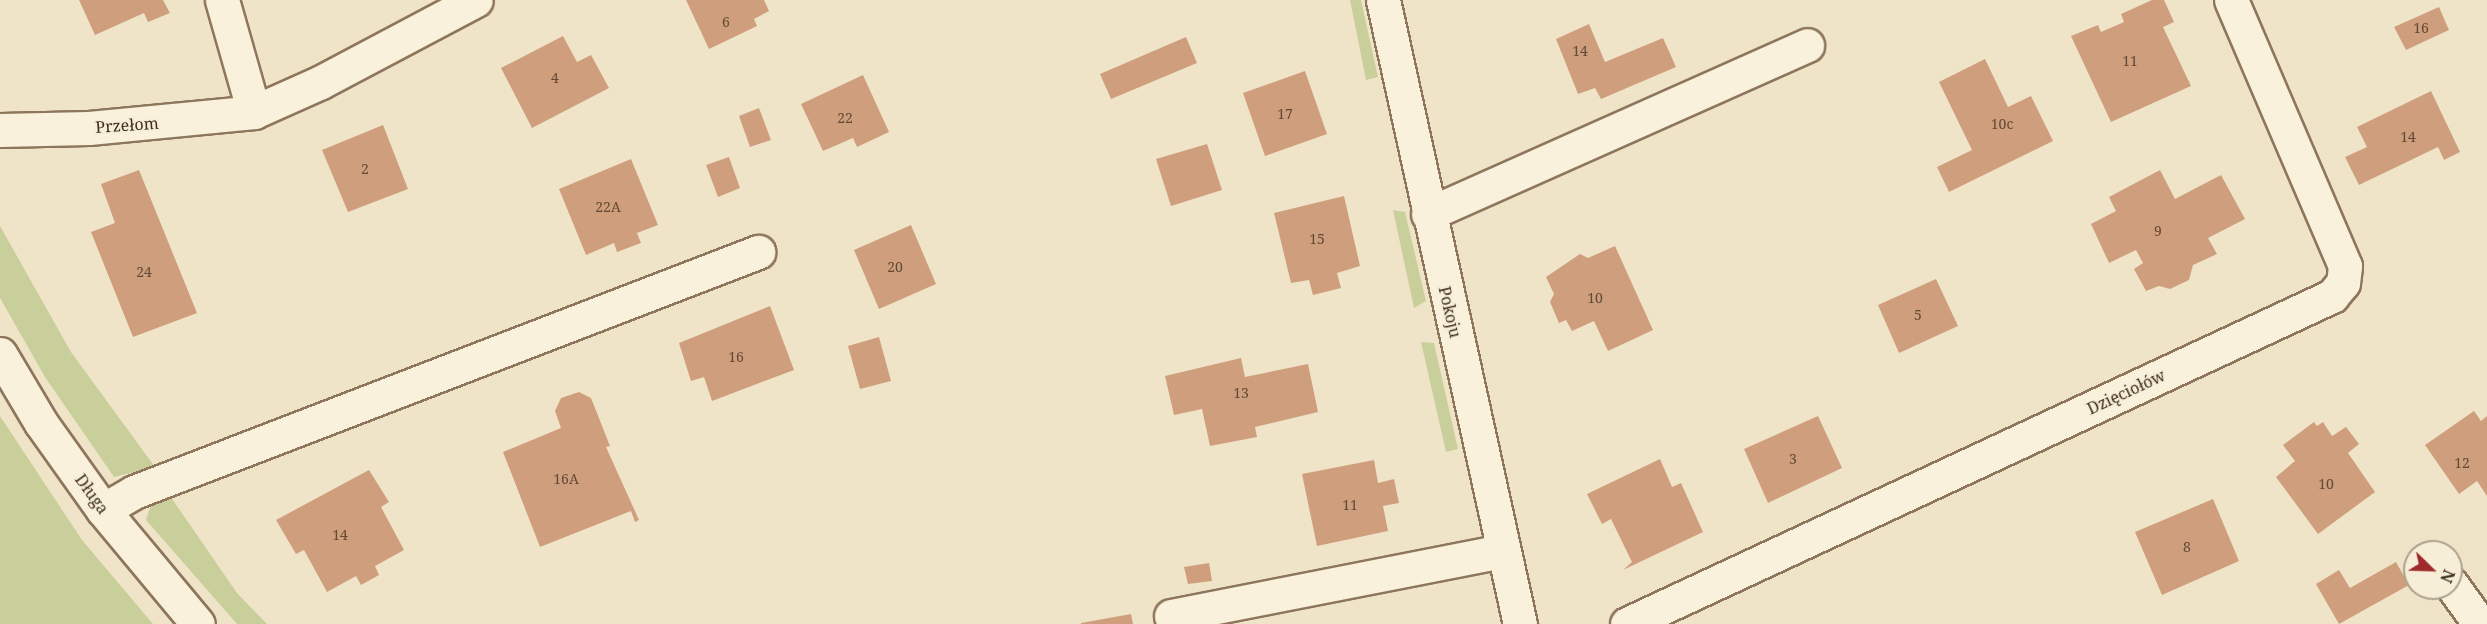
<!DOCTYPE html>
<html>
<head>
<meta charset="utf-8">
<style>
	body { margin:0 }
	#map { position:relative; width:2487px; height:624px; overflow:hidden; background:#f0e4c8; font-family:"Noto Serif",serif }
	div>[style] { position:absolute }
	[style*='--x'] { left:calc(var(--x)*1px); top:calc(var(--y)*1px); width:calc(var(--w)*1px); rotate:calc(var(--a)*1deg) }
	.green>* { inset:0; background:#c9cf9b }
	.building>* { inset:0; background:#cf9f7d }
	.roads { filter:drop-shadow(2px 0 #8d765c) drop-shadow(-2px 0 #8d765c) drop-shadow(0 2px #8d765c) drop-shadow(0 -2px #8d765c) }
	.minor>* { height:33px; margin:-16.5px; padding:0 16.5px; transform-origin:16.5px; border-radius:16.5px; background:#faf1dc }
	span { translate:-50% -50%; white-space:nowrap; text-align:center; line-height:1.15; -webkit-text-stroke:4.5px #f7eed8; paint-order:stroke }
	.number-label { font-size:14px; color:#624a37 }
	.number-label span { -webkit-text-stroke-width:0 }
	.street-label { font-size:16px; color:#3d2e20 }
	.north { position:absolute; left:2403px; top:540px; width:60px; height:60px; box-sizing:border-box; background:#f7eed8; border:2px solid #ada18e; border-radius:50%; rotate:113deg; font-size:16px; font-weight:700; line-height:24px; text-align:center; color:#3d2e20 }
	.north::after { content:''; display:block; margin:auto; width:21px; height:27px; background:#9e2a2b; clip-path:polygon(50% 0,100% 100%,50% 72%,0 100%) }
</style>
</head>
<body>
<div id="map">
	<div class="green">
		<div style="clip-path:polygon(1350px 0,1361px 0,1378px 77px,1366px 80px)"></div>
		<div style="clip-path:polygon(1393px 210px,1405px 212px,1426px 301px,1414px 308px)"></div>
		<div style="clip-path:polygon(0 226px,71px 352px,155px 467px,114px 477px,45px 377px,0 298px)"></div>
		<div style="clip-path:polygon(1421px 342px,1434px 343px,1458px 449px,1446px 452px)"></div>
		<div style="clip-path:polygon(0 416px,82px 540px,153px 624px,0 624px)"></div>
		<div style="clip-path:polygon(168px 493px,237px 593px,267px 624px,237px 624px,146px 520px,152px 502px)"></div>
	</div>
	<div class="building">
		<div style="clip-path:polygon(79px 0,163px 0,170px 13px,148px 22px,144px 13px,95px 35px)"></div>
		<div style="clip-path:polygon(686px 0,764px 0,769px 11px,754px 19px,757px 26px,709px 49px)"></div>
		<div style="clip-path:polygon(2152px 0,2164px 0,2174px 22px,2163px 27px,2191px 86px,2111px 122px,2071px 36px,2098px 25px,2101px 32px,2124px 22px,2121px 14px)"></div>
		<div style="clip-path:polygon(2439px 7px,2449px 30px,2406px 50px,2394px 27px)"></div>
		<div style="clip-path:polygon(1589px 24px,1605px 62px,1663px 38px,1676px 67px,1601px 99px,1595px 88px,1578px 94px,1556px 39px)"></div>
		<div style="clip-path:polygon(563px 36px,577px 62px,591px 55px,609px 88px,532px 128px,501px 68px)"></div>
		<div style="clip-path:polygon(1186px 37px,1197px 63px,1111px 99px,1100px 74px)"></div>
		<div style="clip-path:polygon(1985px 59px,2008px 107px,2031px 96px,2053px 141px,1949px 192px,1937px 167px,1972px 150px,1939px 82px)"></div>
		<div style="clip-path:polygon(1305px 71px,1327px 134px,1265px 156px,1243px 93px)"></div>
		<div style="clip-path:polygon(863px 75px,889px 132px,857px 147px,853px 138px,823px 151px,801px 104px)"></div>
		<div style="clip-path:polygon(2431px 91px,2460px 152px,2444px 160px,2438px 147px,2359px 185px,2345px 157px,2367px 147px,2357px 127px)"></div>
		<div style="clip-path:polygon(759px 108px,771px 140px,750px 147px,739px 116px)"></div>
		<div style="clip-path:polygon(383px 125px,408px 189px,348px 212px,322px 150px)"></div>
		<div style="clip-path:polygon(1207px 144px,1222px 190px,1171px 206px,1156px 159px)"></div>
		<div style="clip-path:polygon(729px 157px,740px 188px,718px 197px,706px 165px)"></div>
		<div style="clip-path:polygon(631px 159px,658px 225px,637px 233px,641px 243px,617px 252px,614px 243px,586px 255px,559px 189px)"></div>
		<div style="clip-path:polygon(139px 170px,197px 313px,133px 337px,91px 232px,115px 223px,101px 184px)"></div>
		<div style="clip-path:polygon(2160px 170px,2175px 199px,2221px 175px,2245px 219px,2208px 238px,2217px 254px,2193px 265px,2189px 280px,2170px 289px,2159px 286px,2146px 291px,2134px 269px,2143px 263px,2136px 250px,2109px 263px,2091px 224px,2116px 211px,2109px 197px)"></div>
		<div style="clip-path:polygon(1344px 196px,1360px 266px,1337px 273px,1341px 288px,1313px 295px,1309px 280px,1291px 283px,1274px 213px)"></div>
		<div style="clip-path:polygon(911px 225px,936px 284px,879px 309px,854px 250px)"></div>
		<div style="clip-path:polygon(1615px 246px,1653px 330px,1608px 351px,1594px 321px,1572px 331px,1566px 320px,1559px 323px,1550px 302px,1554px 294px,1546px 277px,1580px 254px,1588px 258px)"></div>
		<div style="clip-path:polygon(1936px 279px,1958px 326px,1899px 353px,1878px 305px)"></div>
		<div style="clip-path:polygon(770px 306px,794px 370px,712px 401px,704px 377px,691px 381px,679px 343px)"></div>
		<div style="clip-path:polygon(879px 337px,891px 381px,860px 389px,848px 346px)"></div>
		<div style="clip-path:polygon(1241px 358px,1245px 377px,1308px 364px,1318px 412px,1255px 427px,1257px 437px,1210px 446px,1202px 409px,1174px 415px,1165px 376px)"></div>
		<div style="clip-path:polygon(579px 392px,591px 398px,610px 446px,606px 447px,639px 520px,635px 522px,631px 511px,540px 547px,503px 452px,561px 428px,555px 411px,561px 398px)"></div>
		<div style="clip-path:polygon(2474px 411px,2481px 421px,2487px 416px,2487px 496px,2477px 481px,2459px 494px,2425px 445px)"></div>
		<div style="clip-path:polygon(1818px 416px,1842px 468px,1768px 503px,1744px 449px)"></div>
		<div style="clip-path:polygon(2314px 422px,2317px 426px,2323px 422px,2332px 436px,2346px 427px,2359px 444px,2348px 453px,2375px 492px,2318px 534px,2276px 477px,2295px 461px,2283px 445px)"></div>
		<div style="clip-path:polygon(1660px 459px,1672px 487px,1681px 483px,1703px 532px,1623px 570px,1632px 562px,1611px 519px,1602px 524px,1587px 494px)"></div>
		<div style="clip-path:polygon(1374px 460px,1378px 483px,1394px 479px,1399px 503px,1383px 506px,1388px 531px,1317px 546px,1302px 474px)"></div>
		<div style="clip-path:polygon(369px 470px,389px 502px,381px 507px,404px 550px,375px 566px,379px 575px,361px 585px,356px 576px,327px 592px,304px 550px,296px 554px,276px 520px)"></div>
		<div style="clip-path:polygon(2213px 499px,2239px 561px,2162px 595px,2135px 532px)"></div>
		<div style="clip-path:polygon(2396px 562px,2409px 585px,2339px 624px,2316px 584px,2339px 570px,2350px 588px)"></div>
		<div style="clip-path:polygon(1209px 563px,1212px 581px,1188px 584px,1184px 567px)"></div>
		<div style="clip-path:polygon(1131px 614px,1133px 624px,1081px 624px,1081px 623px)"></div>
	</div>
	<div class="roads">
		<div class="minor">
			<div style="--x:222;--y:0;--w:116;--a:74.1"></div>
			<div style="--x:1383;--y:0;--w:639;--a:77.62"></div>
			<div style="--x:0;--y:130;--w:89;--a:-1.3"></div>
			<div style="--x:89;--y:128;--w:166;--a:-5.5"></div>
			<div style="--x:254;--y:112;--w:73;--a:-24.1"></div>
			<div style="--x:321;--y:82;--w:175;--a:-27.9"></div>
			<div style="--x:1428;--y:214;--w:415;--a:-24"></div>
			<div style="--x:0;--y:354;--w:80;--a:59.3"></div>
			<div style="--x:41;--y:423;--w:107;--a:54.5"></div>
			<div style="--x:103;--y:510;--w:148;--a:50.2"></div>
			<div style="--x:103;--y:510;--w:36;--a:-30"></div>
			<div style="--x:134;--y:492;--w:669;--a:-21.04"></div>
			<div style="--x:2451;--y:584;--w:49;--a:54.1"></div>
			<div style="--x:1171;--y:616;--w:338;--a:-11.1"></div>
			<div style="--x:1627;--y:624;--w:778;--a:-24.95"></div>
			<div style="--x:2332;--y:296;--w:17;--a:-50"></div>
			<div style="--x:2343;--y:283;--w:17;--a:-83"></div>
			<div style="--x:2345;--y:266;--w:289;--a:-113.2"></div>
		</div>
	</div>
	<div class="number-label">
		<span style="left:726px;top:22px">6</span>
		<span style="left:2421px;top:28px">16</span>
		<span style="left:1580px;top:51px">14</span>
		<span style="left:2130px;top:61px">11</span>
		<span style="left:555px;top:78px">4</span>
		<span style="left:1285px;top:114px">17</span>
		<span style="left:845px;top:118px">22</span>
		<span style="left:2002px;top:124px">10c</span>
		<span style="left:2408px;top:137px">14</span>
		<span style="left:365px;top:169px">2</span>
		<span style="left:608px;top:207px">22A</span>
		<span style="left:2158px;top:231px">9</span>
		<span style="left:1317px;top:239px">15</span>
		<span style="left:895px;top:267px">20</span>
		<span style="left:144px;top:272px">24</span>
		<span style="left:1595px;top:298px">10</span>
		<span style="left:1918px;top:315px">5</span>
		<span style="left:736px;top:357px">16</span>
		<span style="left:1241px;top:393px">13</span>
		<span style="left:1793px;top:459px">3</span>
		<span style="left:2462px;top:463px">12</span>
		<span style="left:566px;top:479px">16A</span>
		<span style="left:2326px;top:484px">10</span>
		<span style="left:1350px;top:505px">11</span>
		<span style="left:340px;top:535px">14</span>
		<span style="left:2187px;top:547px">8</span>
	</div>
	<div class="street-label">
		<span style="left:127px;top:125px;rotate:-4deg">Przełom</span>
		<span style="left:1450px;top:312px;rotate:77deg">Pokoju</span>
		<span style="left:2126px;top:392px;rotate:-25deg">Dzięciołów</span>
		<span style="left:92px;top:494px;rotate:54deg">Długa</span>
	</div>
	<div class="north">N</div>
</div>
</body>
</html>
